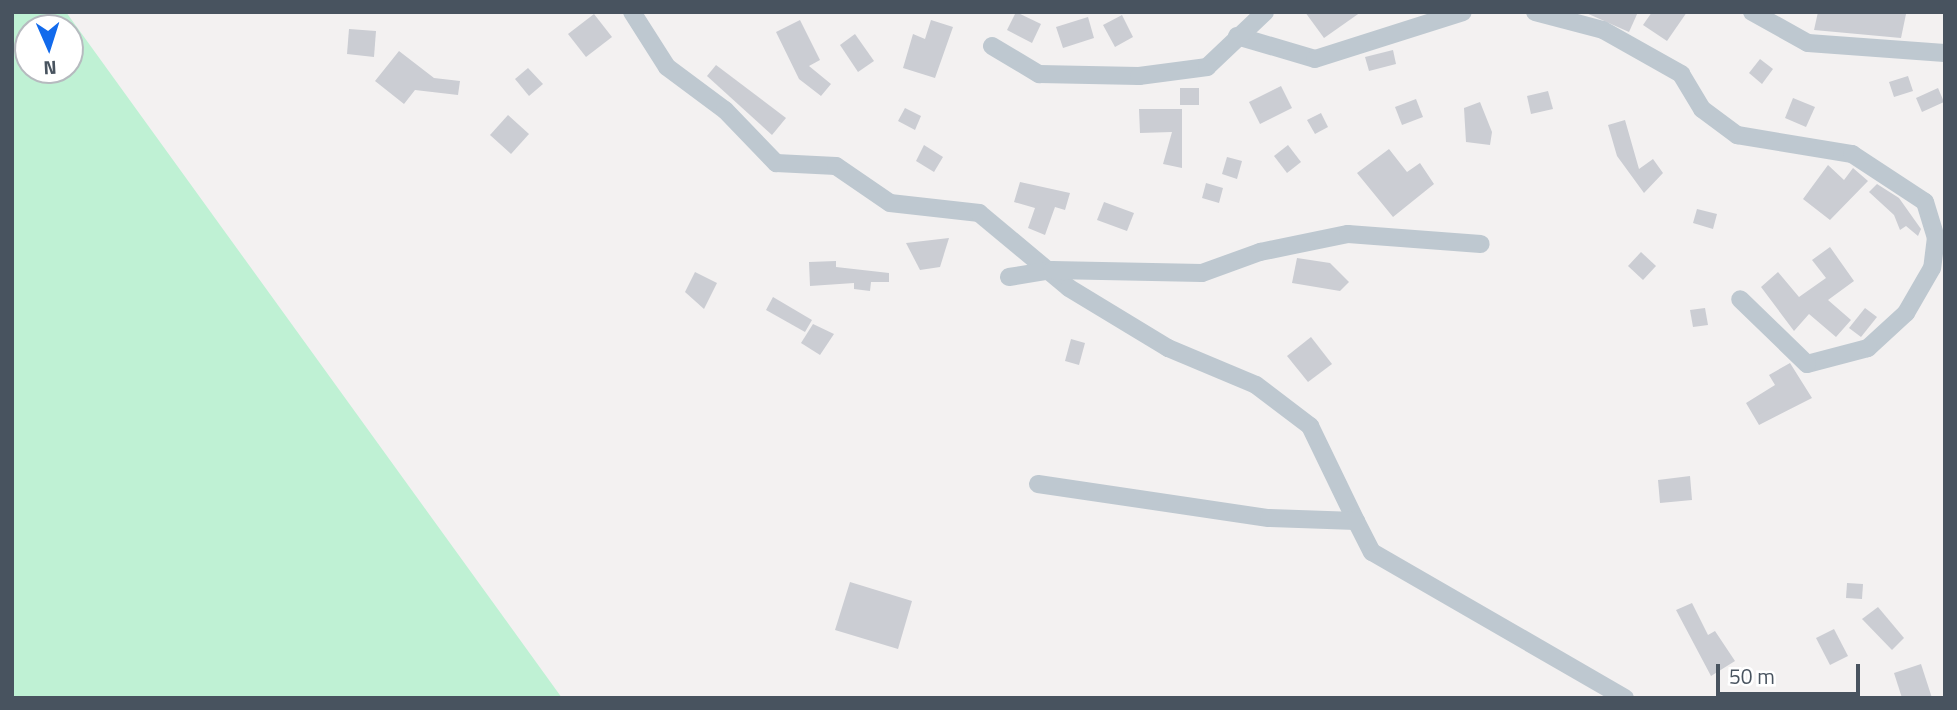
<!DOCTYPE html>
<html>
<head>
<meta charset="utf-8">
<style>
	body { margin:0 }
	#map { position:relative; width:1957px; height:710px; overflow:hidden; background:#f3f1f1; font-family:"Titillium Web",sans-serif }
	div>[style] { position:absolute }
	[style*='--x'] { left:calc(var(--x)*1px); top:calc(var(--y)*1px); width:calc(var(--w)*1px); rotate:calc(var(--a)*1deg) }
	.green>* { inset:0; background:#bff1d4 }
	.building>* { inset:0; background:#cbcdd3 }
	.street>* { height:18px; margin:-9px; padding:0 9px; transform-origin:9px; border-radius:9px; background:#bec8d0 }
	span { translate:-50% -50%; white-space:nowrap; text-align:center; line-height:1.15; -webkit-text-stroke:7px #fff; paint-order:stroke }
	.frame { position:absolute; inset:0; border:14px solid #48535f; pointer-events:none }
	.north { position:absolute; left:14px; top:14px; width:70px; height:70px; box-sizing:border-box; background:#fff; border:2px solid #b6babf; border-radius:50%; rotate:177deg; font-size:19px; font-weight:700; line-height:28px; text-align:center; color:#48535f }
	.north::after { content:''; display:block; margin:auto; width:24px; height:32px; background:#126aec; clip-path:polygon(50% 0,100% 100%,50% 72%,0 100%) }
	.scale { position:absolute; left:1716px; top:664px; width:144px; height:32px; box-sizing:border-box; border:4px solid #48535f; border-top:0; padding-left:9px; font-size:21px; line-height:24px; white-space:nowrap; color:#48535f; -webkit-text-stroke:5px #fff; paint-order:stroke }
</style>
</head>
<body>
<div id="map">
	<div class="green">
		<div style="clip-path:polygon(evenodd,12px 12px,66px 12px,562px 698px,12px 698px,12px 12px,28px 28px,70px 28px,70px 70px,28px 70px,28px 28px)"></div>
	</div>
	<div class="building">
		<div style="clip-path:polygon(1016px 12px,1041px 24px,1032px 43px,1007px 30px)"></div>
		<div style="clip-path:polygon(1305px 12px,1361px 12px,1324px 38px)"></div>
		<div style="clip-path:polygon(1584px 12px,1638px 12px,1629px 32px)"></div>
		<div style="clip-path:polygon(1652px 12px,1687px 12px,1667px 41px,1643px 25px)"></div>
		<div style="clip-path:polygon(1818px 12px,1896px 12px,1906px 14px,1901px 38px,1814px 30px)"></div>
		<div style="clip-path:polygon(594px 14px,612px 37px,586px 57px,568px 34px)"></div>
		<div style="clip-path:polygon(1122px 15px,1133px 37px,1115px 47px,1103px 25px)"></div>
		<div style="clip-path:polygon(1088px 17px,1094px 38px,1063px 48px,1056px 27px)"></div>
		<div style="clip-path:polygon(800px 20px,820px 60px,809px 66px,831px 84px,821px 96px,799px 79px,776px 32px)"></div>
		<div style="clip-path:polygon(931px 20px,953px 27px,935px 78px,903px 68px,913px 34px,925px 39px)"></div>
		<div style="clip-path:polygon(349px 29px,376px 31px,374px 57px,347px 54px)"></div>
		<div style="clip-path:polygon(855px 34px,874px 61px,858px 72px,840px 45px)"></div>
		<div style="clip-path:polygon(1393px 50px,1396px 64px,1369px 71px,1365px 57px)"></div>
		<div style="clip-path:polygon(399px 51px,434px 78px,460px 81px,458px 95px,415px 90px,404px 104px,375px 81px)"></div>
		<div style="clip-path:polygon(1760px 59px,1773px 69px,1762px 84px,1749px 73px)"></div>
		<div style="clip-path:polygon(716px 65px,786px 118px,772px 135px,707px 76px)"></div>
		<div style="clip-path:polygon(528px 68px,543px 84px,529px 96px,515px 79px)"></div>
		<div style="clip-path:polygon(1908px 76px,1913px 91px,1894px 97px,1889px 82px)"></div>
		<div style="clip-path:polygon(1281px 86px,1292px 108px,1260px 124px,1249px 102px)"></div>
		<div style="clip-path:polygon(1180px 88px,1199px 88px,1199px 105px,1180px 105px)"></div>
		<div style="clip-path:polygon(1938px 88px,1944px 102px,1922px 112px,1916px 98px)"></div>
		<div style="clip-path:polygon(1548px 91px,1553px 109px,1531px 114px,1527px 96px)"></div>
		<div style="clip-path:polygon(1793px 98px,1815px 107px,1806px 127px,1785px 118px)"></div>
		<div style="clip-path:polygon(1416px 99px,1423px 117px,1402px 125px,1395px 107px)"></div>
		<div style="clip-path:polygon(1480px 102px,1492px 132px,1490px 145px,1466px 142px,1464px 108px)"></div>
		<div style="clip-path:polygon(905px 108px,921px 116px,915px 130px,898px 121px)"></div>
		<div style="clip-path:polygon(1139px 109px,1182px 109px,1182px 168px,1163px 164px,1172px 132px,1140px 133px)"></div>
		<div style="clip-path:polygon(1321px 113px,1328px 127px,1315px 134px,1307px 120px)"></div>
		<div style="clip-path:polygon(508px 115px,529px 134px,511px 154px,490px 135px)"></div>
		<div style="clip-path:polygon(1625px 120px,1639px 169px,1653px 159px,1663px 173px,1644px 193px,1617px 156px,1608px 125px)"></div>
		<div style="clip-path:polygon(924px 145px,943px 157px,934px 172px,916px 161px)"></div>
		<div style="clip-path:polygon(1288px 145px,1301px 162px,1287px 173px,1274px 156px)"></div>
		<div style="clip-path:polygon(1389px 149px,1407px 172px,1420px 163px,1434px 184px,1393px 217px,1357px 173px)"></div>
		<div style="clip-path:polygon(1227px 157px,1242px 161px,1237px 179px,1222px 174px)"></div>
		<div style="clip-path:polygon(1828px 165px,1844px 180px,1853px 168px,1868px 181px,1830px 220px,1803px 199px)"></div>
		<div style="clip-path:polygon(1020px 182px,1070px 193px,1065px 210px,1055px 207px,1045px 235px,1028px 228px,1035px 208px,1014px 202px)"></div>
		<div style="clip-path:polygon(1206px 183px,1223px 188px,1219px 203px,1202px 198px)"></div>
		<div style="clip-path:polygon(1877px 184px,1899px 198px,1921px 229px,1918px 236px,1906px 226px,1900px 230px,1894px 215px,1869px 192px)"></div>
		<div style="clip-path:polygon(1104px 202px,1134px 213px,1127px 231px,1097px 220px)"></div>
		<div style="clip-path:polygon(1697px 209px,1717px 214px,1713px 229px,1693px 223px)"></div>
		<div style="clip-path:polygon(949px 238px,940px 267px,920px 270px,906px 243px)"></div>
		<div style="clip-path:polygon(1830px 247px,1854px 281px,1828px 300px,1851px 320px,1836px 337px,1809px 314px,1794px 331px,1761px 287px,1778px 272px,1799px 297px,1826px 278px,1812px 260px)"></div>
		<div style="clip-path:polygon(1641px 252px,1656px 266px,1643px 280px,1628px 266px)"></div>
		<div style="clip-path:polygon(1297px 258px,1330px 263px,1349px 282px,1340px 291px,1292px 283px)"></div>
		<div style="clip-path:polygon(836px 261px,836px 267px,889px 273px,889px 282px,871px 282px,870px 291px,854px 289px,854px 283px,810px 286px,809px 262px)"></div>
		<div style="clip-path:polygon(695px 272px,717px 283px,704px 309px,685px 292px)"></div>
		<div style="clip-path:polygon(773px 297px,812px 320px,805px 332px,766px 310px)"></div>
		<div style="clip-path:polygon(1705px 308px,1708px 325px,1693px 327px,1690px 310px)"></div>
		<div style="clip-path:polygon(1865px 308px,1877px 317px,1861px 337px,1849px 328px)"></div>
		<div style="clip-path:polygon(813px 324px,834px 334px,820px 355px,801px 343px)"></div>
		<div style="clip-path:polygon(1311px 337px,1332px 364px,1308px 382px,1287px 356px)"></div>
		<div style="clip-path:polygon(1071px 339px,1085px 343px,1079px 365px,1065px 361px)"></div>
		<div style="clip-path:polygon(1790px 363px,1812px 398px,1759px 425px,1746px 403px,1775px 385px,1769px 375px)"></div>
		<div style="clip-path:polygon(1690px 476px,1692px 500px,1660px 503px,1658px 480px)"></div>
		<div style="clip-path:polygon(850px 582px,912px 601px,898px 649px,835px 630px)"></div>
		<div style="clip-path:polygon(1847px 583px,1863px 584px,1862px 599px,1846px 598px)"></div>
		<div style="clip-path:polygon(1692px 603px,1708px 635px,1715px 631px,1735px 661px,1711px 676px,1676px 610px)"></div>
		<div style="clip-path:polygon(1878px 607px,1904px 638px,1892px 650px,1862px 619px)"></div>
		<div style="clip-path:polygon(1834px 629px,1848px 656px,1830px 665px,1816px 638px)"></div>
		<div style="clip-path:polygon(1921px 664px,1932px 698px,1902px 698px,1894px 673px)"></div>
	</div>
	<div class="street">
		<div style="--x:632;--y:12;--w:65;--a:57.5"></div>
		<div style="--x:667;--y:67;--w:72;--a:36.6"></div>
		<div style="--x:725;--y:110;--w:74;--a:46.1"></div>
		<div style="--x:776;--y:163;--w:60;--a:2.9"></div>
		<div style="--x:836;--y:166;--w:65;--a:34.4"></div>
		<div style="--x:890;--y:203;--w:90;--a:6.4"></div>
		<div style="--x:979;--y:213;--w:117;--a:39.8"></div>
		<div style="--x:1069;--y:288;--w:116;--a:31.2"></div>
		<div style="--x:1168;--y:348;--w:95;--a:22.8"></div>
		<div style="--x:1256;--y:385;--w:68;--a:37.2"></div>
		<div style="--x:1310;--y:426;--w:106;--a:64.2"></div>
		<div style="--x:1535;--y:12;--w:70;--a:14.8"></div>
		<div style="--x:1603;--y:30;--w:90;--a:29.4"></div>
		<div style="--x:1681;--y:74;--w:41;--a:59"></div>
		<div style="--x:1702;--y:109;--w:44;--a:36.6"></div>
		<div style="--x:1737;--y:135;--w:117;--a:9.4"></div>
		<div style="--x:1852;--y:154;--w:87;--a:33.3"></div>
		<div style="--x:1925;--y:202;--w:37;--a:73"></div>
		<div style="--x:1936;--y:237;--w:31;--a:97"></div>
		<div style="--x:1932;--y:268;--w:52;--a:120"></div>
		<div style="--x:1906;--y:313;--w:52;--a:137.4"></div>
		<div style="--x:1868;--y:348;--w:63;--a:165.3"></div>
		<div style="--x:1807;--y:364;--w:93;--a:-135.9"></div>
		<div style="--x:1752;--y:12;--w:64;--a:29"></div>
		<div style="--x:1808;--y:43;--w:137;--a:4.2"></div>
		<div style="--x:1237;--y:36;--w:81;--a:16.4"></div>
		<div style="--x:1315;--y:59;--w:155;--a:-17.6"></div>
		<div style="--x:992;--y:46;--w:55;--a:30.8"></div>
		<div style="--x:1039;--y:74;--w:100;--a:1.1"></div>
		<div style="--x:1139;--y:76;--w:69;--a:-7.5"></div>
		<div style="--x:1207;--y:67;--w:80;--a:-43.5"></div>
		<div style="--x:1009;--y:277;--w:44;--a:-9.2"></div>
		<div style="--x:1052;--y:270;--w:150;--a:1.1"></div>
		<div style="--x:1202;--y:273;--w:62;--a:-19.9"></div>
		<div style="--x:1260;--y:252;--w:90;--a:-11.6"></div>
		<div style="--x:1348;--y:234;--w:133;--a:4.3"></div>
		<div style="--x:1038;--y:484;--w:233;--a:8.4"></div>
		<div style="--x:1269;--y:518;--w:87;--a:2"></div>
		<div style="--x:1356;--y:521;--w:35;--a:63"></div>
		<div style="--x:1372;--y:552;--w:292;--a:30"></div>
	</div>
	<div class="frame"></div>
	<div class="north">N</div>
	<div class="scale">50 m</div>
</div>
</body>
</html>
